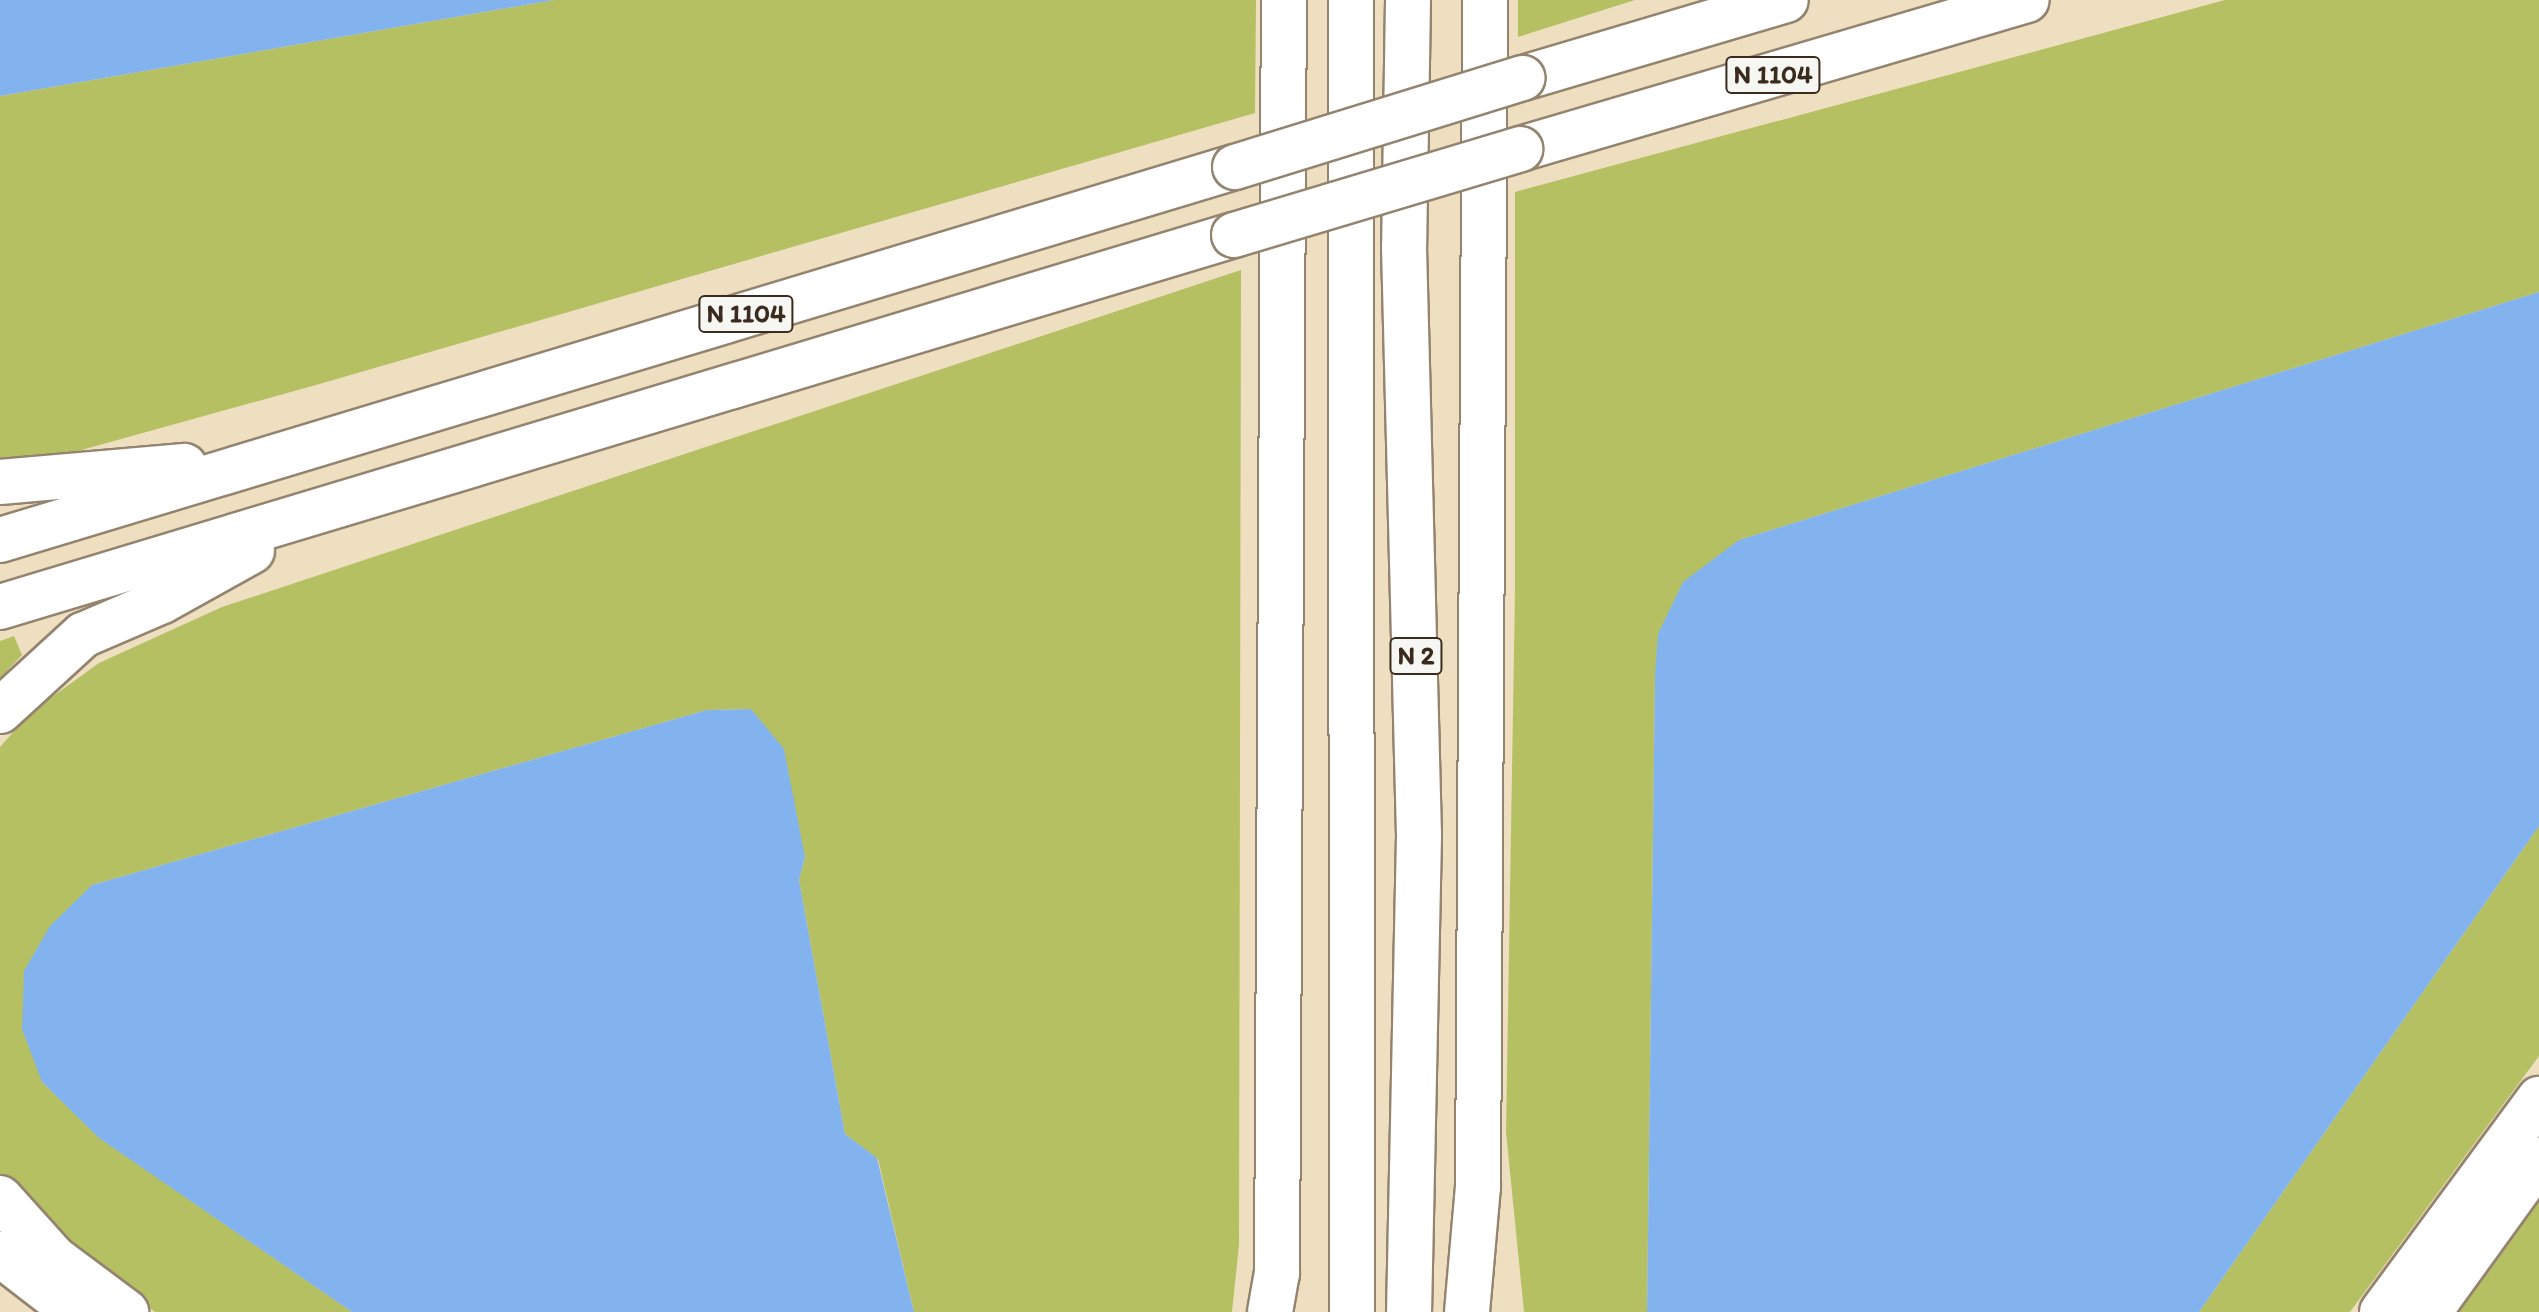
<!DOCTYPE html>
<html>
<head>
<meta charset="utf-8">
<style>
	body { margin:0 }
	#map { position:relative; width:2539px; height:1312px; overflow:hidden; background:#eedfc0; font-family:Itim,sans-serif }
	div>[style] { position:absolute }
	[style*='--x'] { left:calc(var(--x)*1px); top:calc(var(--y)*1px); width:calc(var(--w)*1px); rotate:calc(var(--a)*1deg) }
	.green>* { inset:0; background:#b5c062 }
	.water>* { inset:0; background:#83b3ee }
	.roads { filter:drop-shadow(2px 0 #94846f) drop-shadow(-2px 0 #94846f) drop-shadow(0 2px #94846f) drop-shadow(0 -2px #94846f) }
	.highway>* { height:44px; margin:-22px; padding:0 22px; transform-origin:22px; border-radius:22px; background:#fff }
	.bridges { filter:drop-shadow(2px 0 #94846f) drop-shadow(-2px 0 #94846f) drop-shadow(0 2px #94846f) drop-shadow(0 -2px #94846f) }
	.highway-bridge>* { height:44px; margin:-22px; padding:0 22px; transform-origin:22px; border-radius:22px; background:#fff }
	span { translate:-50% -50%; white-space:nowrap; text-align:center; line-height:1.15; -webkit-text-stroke:7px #f6f6f2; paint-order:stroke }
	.shield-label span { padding:2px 6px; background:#f6f6f2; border:2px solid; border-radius:6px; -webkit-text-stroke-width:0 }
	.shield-label { font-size:26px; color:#3b2a1e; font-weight:700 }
</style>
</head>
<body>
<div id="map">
	<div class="green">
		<div style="clip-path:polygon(554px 0,1256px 0,1255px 113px,323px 383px,60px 456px,0 460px,0 96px)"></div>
		<div style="clip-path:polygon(1518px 0,1635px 0,1518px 37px)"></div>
		<div style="clip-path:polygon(2225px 0,2539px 0,2539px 292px,1739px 540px,1655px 674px,1647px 1312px,1524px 1312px,1506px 1132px,1515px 590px,1515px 192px)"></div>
		<div style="clip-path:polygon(1241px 270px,1239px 1245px,1232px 1312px,914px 1312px,878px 1159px,845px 1134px,799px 880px,805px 857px,751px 709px,707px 710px,92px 885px,42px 1082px,100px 1138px,352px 1312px,155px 1312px,64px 1247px,0 1175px,0 747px,31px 712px,99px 663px,222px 607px)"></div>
		<div style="clip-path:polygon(14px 636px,22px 655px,0 678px,0 641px)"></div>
		<div style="clip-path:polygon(2539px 826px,2539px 1056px,2350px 1312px,2199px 1312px)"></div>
		<div style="clip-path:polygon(2539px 1193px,2539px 1312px,2452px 1312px)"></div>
	</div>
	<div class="water">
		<div style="clip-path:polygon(0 0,554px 0,0 96px)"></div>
		<div style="clip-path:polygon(2539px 292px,2539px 826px,2199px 1312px,1647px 1312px,1655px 674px,1658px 634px,1683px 582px,1739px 540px)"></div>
		<div style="clip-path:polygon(751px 709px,784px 749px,805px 857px,799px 880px,845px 1134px,877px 1158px,914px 1312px,352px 1312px,99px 1138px,42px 1082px,22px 1029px,24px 971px,50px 926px,92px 885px,707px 710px)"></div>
	</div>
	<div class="roads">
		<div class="highway">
			<div style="--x:1351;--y:0;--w:1312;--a:89.96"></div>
			<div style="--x:1408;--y:0;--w:247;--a:90.9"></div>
			<div style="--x:1404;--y:247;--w:589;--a:88.54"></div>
			<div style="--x:1419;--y:836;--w:476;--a:91.2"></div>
			<div style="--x:1523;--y:78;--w:274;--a:-16.5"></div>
			<div style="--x:1520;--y:149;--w:528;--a:-16.38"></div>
			<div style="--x:0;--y:482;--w:185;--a:-5"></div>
			<div style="--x:0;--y:540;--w:1290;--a:-16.81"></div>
			<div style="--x:0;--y:607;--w:1289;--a:-16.78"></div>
			<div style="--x:0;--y:711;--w:113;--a:-42.5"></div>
			<div style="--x:83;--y:635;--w:86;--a:-23.3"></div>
			<div style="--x:162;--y:601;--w:103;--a:-29.1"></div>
			<div style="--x:0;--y:1198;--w:82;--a:48"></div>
			<div style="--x:55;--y:1259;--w:89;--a:36.7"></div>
			<div style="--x:0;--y:1254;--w:95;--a:37.7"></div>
			<div style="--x:1270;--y:1312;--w:39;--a:-80"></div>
			<div style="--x:1277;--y:1274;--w:1274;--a:-89.69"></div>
			<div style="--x:1467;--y:1312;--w:125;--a:-85"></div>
			<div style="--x:1478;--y:1187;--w:1187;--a:-89.66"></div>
			<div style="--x:2382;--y:1312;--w:265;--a:-53.6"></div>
			<div style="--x:2429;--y:1312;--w:188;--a:-54.1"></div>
		</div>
	</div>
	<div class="bridges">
		<div class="highway-bridge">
			<div style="--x:1235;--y:167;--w:301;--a:-17.2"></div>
			<div style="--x:1234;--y:235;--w:299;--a:-16.7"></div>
		</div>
	</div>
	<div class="shield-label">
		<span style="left:1773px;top:75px">N 1104</span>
		<span style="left:746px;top:314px">N 1104</span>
		<span style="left:1416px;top:656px">N 2</span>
	</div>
</div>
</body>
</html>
